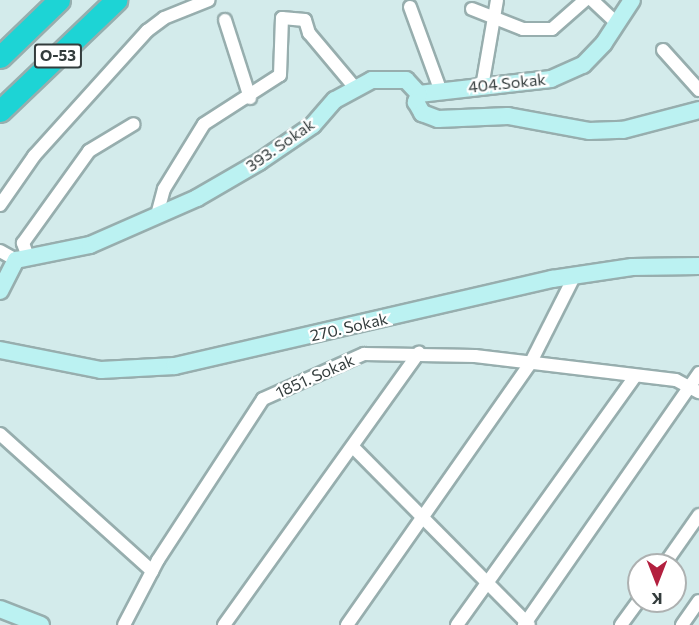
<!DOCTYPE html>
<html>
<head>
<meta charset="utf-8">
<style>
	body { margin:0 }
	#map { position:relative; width:699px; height:625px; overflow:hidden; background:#d3ebeb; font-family:Commissioner,sans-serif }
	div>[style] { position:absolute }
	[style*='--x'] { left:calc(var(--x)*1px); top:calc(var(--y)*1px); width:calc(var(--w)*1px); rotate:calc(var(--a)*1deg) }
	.roads { filter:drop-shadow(2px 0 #97aeae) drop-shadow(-2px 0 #97aeae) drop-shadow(0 2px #97aeae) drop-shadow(0 -2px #97aeae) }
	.street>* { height:12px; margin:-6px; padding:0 6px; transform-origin:6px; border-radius:6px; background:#fff }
	.secondary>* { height:16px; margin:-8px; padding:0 8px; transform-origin:8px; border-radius:8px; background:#bbf2f2 }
	.highway>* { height:21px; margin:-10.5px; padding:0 10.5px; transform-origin:10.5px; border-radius:10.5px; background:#1dd4d5 }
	span { translate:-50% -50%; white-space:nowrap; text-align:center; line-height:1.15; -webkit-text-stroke:4.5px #fff; paint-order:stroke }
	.shield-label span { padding:2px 4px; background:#fff; border:2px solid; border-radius:4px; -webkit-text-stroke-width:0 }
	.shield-label { font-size:15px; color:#333c3c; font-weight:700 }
	.street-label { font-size:16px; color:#333c3c }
	.north { position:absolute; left:627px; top:553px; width:60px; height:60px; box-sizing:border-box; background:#fff; border:2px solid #adb1b1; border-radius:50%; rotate:180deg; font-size:16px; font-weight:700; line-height:24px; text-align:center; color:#333c3c }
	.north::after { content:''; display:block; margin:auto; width:21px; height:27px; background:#b3203f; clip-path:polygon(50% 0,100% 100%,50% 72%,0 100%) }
</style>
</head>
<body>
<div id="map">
	<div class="roads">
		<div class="street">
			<div style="--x:592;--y:0;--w:34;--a:43"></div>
			<div style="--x:410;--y:7;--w:87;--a:69.9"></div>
			<div style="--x:472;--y:9;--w:55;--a:21.4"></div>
			<div style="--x:523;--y:29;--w:29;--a:0"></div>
			<div style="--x:552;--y:29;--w:44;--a:-41.3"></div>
			<div style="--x:225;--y:20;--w:82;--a:72.2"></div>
			<div style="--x:663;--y:50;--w:54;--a:48"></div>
			<div style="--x:482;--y:87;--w:88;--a:-80.2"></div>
			<div style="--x:0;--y:205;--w:60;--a:-55.2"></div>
			<div style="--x:34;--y:156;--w:169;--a:-47.9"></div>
			<div style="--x:147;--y:31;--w:21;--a:-37"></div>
			<div style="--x:164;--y:18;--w:48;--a:-21.8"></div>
			<div style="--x:157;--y:215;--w:27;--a:-75"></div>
			<div style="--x:164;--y:189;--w:76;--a:-58.4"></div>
			<div style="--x:204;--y:124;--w:90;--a:-32.8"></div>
			<div style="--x:280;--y:75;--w:57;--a:-88"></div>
			<div style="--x:282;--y:18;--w:23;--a:5"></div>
			<div style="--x:305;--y:20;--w:14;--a:73"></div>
			<div style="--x:309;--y:33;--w:73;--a:50"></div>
			<div style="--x:0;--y:251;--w:18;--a:29"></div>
			<div style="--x:28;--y:257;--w:15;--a:-110"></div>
			<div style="--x:23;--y:243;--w:113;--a:-54.3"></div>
			<div style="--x:89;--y:151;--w:52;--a:-31"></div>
			<div style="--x:0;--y:434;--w:205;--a:42"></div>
			<div style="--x:353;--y:447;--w:250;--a:45.3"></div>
			<div style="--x:664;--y:565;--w:61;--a:-55"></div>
			<div style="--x:124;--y:625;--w:73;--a:-62.4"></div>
			<div style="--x:158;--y:560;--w:192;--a:-56.9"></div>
			<div style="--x:263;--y:399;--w:111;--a:-24"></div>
			<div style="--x:364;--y:354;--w:111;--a:1"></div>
			<div style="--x:475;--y:356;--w:202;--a:6.8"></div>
			<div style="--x:676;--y:380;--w:26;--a:28"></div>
			<div style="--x:224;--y:625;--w:335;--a:-54.4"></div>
			<div style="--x:347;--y:625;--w:319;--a:-55"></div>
			<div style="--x:530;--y:364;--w:100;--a:-63.2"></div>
			<div style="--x:457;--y:625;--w:306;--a:-54.4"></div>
			<div style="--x:524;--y:625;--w:307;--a:-55.2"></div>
			<div style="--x:621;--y:625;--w:31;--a:-54"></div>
			<div style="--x:682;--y:625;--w:29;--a:-55"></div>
		</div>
		<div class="secondary">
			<div style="--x:419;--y:94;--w:133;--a:-6.5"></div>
			<div style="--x:551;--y:79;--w:35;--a:-24"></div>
			<div style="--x:583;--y:65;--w:30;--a:-46"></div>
			<div style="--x:604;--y:43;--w:51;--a:-56.9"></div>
			<div style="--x:0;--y:291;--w:35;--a:-63"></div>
			<div style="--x:16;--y:260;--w:76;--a:-11.5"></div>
			<div style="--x:90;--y:245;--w:117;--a:-23.7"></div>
			<div style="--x:197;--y:198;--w:72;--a:-30.1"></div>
			<div style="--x:259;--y:162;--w:65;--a:-34.4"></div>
			<div style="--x:313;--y:125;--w:33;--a:-49"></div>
			<div style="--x:335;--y:100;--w:42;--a:-28.4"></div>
			<div style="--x:372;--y:80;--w:34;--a:0"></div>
			<div style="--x:406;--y:80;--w:19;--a:47"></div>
			<div style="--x:419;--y:94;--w:9;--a:111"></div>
			<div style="--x:416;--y:102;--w:13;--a:61"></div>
			<div style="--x:422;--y:113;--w:17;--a:21"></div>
			<div style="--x:438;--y:119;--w:70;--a:-2.5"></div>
			<div style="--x:508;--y:116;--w:82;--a:10.5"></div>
			<div style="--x:589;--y:131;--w:34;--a:-2"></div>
			<div style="--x:623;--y:130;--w:79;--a:-14.7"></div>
			<div style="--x:0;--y:350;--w:103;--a:11.2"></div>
			<div style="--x:101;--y:370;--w:74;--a:-3.1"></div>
			<div style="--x:175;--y:366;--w:387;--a:-13"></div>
			<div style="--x:552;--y:279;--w:81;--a:-8.5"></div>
			<div style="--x:632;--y:267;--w:67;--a:-0.9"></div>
			<div style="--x:0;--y:609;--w:44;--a:21.3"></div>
		</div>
		<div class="highway">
			<div style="--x:0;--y:57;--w:82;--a:-44"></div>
			<div style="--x:0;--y:111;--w:161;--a:-43.7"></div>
		</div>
	</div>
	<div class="shield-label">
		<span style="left:58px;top:56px">O-53</span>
	</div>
	<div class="street-label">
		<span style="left:507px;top:83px;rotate:-6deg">404.Sokak</span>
		<span style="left:280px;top:145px;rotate:-35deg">393. Sokak</span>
		<span style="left:349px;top:327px;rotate:-13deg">270. Sokak</span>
		<span style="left:315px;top:376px;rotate:-24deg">1851. Sokak</span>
	</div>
	<div class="north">K</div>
</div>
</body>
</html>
